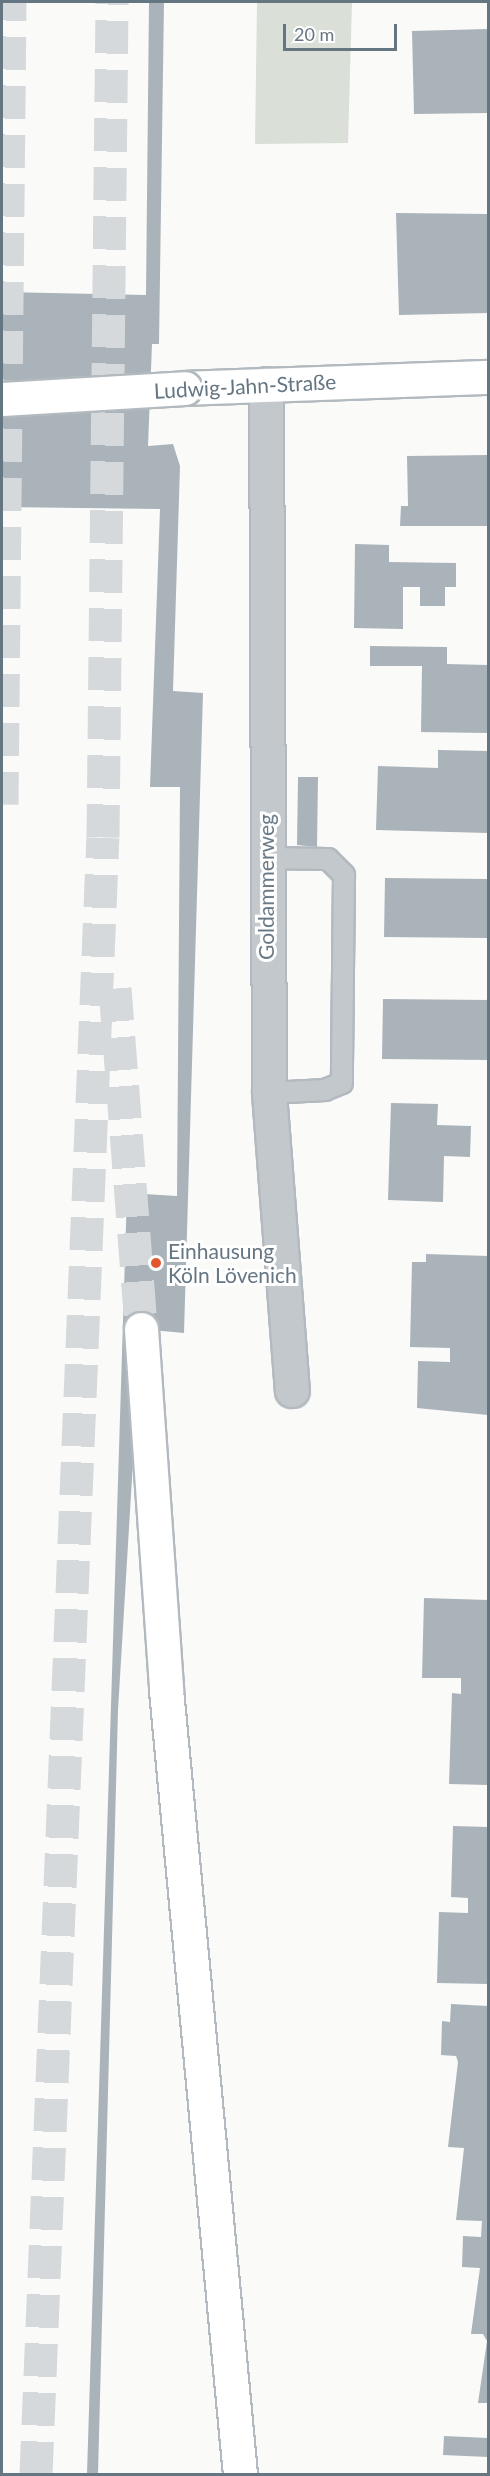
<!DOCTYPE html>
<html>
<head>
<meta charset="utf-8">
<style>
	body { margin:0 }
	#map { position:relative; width:490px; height:2476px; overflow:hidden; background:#fafaf8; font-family:Lato,sans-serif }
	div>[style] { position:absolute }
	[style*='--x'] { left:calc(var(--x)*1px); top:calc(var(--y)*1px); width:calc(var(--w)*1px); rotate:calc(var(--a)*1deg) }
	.green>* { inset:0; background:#dadfd7 }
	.building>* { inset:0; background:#aab3b9 }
	.highway-tunnel>* { height:33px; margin-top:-16.5px; transform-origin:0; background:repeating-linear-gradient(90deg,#d5d9db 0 33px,transparent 0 49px) }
	.roads { filter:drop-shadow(2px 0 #b3babf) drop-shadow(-2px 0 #b3babf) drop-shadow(0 2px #b3babf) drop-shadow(0 -2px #b3babf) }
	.lane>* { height:20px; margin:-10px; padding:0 10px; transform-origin:10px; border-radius:10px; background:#c3c8cc }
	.street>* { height:33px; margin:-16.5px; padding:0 16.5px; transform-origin:16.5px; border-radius:16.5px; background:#c3c8cc }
	.secondary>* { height:33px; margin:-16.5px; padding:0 16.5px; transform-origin:16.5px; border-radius:16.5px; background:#fff }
	.highway>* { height:33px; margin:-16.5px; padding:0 16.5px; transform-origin:16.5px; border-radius:16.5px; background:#fff }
	.bridges { filter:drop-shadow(2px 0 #b3babf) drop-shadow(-2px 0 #b3babf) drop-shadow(0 2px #b3babf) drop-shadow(0 -2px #b3babf) }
	.secondary-bridge>* { height:33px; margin:-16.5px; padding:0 16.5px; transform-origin:16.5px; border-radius:16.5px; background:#fff }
	.dots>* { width:16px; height:16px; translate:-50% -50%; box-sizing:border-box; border:3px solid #fff; border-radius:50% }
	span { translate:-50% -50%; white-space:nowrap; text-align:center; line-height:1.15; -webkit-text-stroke:6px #fff; paint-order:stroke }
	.street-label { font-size:21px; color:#657683 }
	.poi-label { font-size:21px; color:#657683 }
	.left { translate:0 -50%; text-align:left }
	.frame { position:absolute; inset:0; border:3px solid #657683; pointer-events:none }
	.scale { position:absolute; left:283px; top:24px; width:114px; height:27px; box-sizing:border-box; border:3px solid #657683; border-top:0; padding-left:8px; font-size:18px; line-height:21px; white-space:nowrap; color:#657683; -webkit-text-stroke:4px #fff; paint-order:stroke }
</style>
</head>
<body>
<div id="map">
	<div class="green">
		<div style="clip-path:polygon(257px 2px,352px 2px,348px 143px,255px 144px)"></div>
	</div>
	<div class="building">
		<div style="clip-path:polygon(149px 2px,164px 2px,159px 344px,152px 344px,148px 446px,173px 444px,180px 466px,173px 691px,203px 693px,184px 1333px,141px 1329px,118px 1710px,98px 2474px,87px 2474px,127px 1193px,177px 1196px,180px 787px,150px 787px,160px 509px,2px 507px,2px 292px,146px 295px)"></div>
		<div style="clip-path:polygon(488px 29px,488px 113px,414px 114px,412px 31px)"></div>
		<div style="clip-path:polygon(396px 213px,488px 214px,488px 313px,399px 315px)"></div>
		<div style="clip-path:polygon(488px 455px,488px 526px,400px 526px,401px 506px,408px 506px,407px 456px)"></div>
		<div style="clip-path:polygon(355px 544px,389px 545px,389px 562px,456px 563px,456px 587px,445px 587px,445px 606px,420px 606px,420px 587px,403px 587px,403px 629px,354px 628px)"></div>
		<div style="clip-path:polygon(370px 646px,447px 647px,447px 664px,488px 665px,488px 733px,421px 732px,422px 666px,370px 666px)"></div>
		<div style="clip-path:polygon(438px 750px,488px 751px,488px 833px,376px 830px,378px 766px,438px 768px)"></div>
		<div style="clip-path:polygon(298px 777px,318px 777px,317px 847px,297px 845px)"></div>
		<div style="clip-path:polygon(385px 878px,488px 879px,488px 938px,384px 937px)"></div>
		<div style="clip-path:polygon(383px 999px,488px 1000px,488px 1060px,382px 1059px)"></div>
		<div style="clip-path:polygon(391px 1103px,438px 1104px,437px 1125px,471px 1126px,470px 1157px,444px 1156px,443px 1202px,388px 1200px)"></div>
		<div style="clip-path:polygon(426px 1254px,488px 1256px,488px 1415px,417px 1408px,418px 1361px,450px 1362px,450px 1348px,410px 1347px,412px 1262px,426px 1262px)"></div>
		<div style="clip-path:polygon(424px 1598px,488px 1600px,488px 1785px,449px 1784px,452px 1693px,461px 1694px,461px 1678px,422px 1678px)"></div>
		<div style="clip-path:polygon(453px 1826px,488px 1827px,488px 1984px,437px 1983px,439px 1912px,468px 1913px,468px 1898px,451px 1897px)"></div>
		<div style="clip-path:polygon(451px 2004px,488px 2006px,488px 2403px,478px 2403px,487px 2341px,483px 2334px,471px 2334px,480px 2268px,462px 2267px,463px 2236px,481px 2237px,482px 2221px,456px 2220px,464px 2148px,448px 2147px,458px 2062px,456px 2056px,441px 2055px,442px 2021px,450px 2022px)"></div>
		<div style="clip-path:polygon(444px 2436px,488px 2438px,488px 2457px,443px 2455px)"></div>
	</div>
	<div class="highway-tunnel">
		<div style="--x:2;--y:804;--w:802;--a:-89.43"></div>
		<div style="--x:115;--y:988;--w:342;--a:85.6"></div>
		<div style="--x:36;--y:2474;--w:1638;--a:-87.66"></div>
		<div style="--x:103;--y:837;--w:835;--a:-89.38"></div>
	</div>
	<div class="roads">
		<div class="lane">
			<div style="--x:265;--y:858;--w:63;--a:0.9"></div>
			<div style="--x:328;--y:859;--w:23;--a:45"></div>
			<div style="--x:344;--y:875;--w:208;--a:90.6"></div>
			<div style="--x:342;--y:1083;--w:18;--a:158"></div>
			<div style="--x:325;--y:1090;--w:56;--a:176.9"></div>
		</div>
		<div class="street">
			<div style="--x:266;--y:384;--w:709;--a:89.76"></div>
			<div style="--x:269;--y:1093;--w:298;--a:85.6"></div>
		</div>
		<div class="secondary">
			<div style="--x:185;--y:388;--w:303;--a:-2.1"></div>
		</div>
		<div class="highway">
			<div style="--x:141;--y:1329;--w:362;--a:86"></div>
			<div style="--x:166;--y:1690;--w:787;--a:84.61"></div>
		</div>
	</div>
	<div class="bridges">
		<div class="secondary-bridge">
			<div style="--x:2;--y:399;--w:183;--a:-3.4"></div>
		</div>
	</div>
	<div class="dots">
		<div style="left:156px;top:1263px;background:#e4572e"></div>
	</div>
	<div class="street-label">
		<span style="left:245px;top:386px;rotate:-3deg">Ludwig-Jahn-Straße</span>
		<span style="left:266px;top:887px;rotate:-90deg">Goldammerweg</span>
	</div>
	<div class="poi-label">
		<span class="left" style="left:168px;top:1263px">Einhausung<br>Köln Lövenich</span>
	</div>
	<div class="frame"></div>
	<div class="scale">20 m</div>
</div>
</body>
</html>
